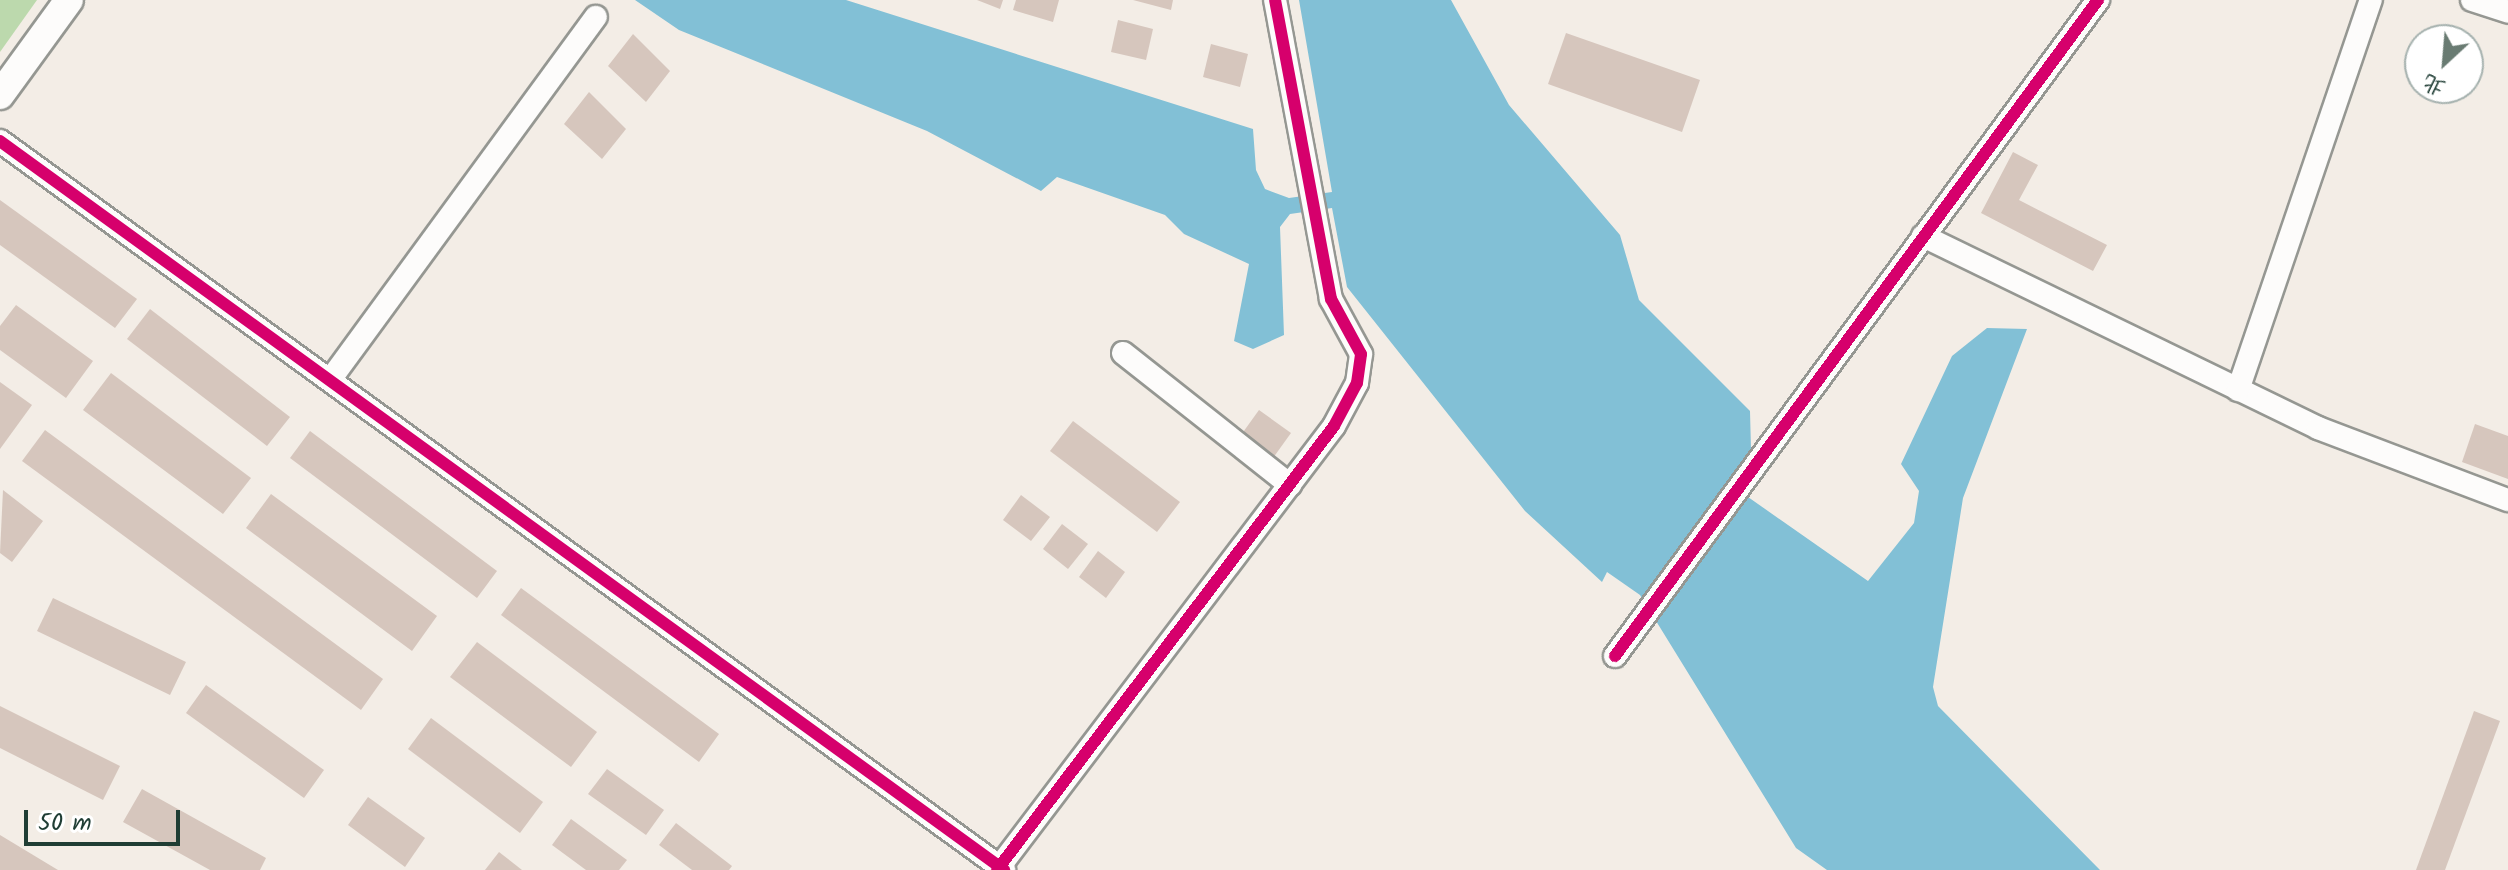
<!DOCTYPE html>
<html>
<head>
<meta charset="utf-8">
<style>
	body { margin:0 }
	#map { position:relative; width:2508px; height:870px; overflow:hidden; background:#f3ede6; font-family:Kalam,"LXGW WenKai TC",sans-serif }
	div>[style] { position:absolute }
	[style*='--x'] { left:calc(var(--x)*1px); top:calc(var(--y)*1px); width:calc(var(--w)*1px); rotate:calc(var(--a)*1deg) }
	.green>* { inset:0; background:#bcd9ad }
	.water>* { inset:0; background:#82c0d6 }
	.building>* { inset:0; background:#d6c6bd }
	.roads { filter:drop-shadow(2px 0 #959792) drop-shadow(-2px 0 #959792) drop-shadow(0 2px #959792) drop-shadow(0 -2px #959792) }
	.minor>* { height:22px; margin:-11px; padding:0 11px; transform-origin:11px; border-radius:11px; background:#fdfcfb }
	.major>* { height:28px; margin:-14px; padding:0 14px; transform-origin:14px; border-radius:14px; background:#fdfcfb }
	.cycleway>* { height:12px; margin:-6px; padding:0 6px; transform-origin:6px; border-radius:6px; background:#d6006c }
	span { translate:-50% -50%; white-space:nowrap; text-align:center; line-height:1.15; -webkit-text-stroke:8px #fff; paint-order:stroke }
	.north { position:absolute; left:2404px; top:24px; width:80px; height:80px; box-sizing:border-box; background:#fff; border:2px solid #a5b1ae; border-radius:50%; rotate:206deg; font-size:22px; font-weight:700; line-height:32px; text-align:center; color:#1f3d34 }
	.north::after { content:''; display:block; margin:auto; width:28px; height:36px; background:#697b72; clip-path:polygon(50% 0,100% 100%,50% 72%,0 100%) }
	.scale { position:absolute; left:24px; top:810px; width:156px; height:36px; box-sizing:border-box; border:4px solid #1f3d34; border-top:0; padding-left:10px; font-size:24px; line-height:28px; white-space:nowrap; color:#1f3d34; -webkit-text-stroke:6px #fff; paint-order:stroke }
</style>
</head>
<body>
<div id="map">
	<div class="green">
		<div style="clip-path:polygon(0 0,37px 0,0 52px)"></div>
	</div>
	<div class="water">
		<div style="clip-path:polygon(635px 0,846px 0,1253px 129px,1256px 170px,1265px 189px,1289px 198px,1332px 192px,1299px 0,1451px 0,1509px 105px,1620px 235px,1639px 300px,1750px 411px,1751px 450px,1766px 466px,1748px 497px,1868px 581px,1914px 523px,1919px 491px,1901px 464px,1952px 356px,1987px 328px,2027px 329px,1963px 498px,1933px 687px,1938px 706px,2100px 870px,1827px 870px,1796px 848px,1640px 595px,1607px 572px,1602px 582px,1525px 511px,1347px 287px,1332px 208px,1290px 214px,1280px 227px,1284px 335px,1253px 349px,1234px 341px,1249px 264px,1184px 234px,1165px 215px,1057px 177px,1041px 191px,927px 131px,679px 30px)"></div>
	</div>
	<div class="building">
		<div style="clip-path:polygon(977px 0,1003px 0,1000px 9px)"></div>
		<div style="clip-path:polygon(1016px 0,1059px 0,1053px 22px,1013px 10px)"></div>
		<div style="clip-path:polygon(1133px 0,1173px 0,1171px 10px)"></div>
		<div style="clip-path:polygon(1118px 20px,1153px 29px,1146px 60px,1111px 52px)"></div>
		<div style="clip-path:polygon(1566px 33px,1700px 80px,1682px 132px,1548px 84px)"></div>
		<div style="clip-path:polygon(633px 34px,670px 71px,646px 102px,608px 66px)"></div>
		<div style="clip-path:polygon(1211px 44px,1248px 54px,1240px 87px,1203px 77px)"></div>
		<div style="clip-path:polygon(589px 92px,626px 129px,602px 159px,564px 124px)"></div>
		<div style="clip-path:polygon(2013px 152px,2038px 165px,2019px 200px,2107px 245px,2093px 271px,1981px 213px)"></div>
		<div style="clip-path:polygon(0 200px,137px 299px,115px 328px,0 245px)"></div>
		<div style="clip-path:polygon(16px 305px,93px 361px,66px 398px,0 350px,0 326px)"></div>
		<div style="clip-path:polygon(150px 309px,290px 417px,267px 446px,127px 339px)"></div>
		<div style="clip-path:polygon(111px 373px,251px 478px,223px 514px,83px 410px)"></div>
		<div style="clip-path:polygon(0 382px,32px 405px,0 449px)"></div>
		<div style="clip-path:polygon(1259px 410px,1291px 433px,1273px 458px,1241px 435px)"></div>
		<div style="clip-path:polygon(1073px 421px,1180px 502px,1157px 532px,1050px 451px)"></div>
		<div style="clip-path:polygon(2475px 424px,2508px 436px,2508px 479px,2462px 462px)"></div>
		<div style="clip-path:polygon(45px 430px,383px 679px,361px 710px,22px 461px)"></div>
		<div style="clip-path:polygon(310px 431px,497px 571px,477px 598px,290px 458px)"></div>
		<div style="clip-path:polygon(3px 490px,43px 521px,12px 562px,0 553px)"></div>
		<div style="clip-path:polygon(271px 494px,437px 616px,412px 651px,246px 528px)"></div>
		<div style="clip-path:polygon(1021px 495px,1050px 517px,1031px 541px,1003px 520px)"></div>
		<div style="clip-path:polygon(1062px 524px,1088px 544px,1068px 569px,1043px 549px)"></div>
		<div style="clip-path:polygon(1098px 551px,1125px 572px,1106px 598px,1079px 577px)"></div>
		<div style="clip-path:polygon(521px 588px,719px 734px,699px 762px,501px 615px)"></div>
		<div style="clip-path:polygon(53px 598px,186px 662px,170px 695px,37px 631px)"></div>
		<div style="clip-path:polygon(477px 642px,597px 732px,571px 767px,450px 677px)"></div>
		<div style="clip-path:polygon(206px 685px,324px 770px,304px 798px,186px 713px)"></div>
		<div style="clip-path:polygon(0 706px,120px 766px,103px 800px,0 748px)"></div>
		<div style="clip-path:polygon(2474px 711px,2500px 721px,2445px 870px,2416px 870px)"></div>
		<div style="clip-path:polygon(431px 718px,543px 802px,520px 833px,408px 749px)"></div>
		<div style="clip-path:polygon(607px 769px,664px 810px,646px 835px,588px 794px)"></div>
		<div style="clip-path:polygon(142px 789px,266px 858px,260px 870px,210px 870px,123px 822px)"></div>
		<div style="clip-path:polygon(368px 797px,425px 838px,405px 867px,348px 825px)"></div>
		<div style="clip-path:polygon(571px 819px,627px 860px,619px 870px,586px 870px,552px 845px)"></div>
		<div style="clip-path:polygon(676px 823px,732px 866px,729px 870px,692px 870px,659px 845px)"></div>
		<div style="clip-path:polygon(0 835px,58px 870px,0 870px)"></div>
		<div style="clip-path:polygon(499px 852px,522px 870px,485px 870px)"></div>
	</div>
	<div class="roads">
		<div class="minor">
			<div style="--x:2472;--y:0;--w:38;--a:18"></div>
			<div style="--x:0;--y:141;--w:1241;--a:35.98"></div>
			<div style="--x:1923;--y:236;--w:439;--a:25.9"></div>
			<div style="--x:2318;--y:428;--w:203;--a:20.8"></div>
			<div style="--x:1123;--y:353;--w:213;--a:38.3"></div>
			<div style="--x:330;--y:380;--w:450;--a:-53.8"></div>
			<div style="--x:2238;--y:390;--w:412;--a:-71.2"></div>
			<div style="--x:1615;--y:656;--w:815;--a:-53.64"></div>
			<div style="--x:997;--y:870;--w:557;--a:-52.8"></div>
			<div style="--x:1334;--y:426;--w:49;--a:-61.9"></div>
			<div style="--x:1357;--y:383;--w:29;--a:-82"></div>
			<div style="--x:1361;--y:354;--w:63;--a:-118.6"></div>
			<div style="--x:1331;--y:299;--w:304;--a:-100.6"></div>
		</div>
		<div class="major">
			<div style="--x:0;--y:95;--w:117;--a:-54"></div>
		</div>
	</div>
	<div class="cycleway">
		<div style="--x:0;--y:141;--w:1241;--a:35.98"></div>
		<div style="--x:1615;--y:656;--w:815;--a:-53.64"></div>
		<div style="--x:997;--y:870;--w:557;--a:-52.8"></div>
		<div style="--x:1334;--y:426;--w:49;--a:-61.9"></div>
		<div style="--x:1357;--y:383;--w:29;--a:-82"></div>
		<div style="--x:1361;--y:354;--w:63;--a:-118.6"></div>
		<div style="--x:1331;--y:299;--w:304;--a:-100.6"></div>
	</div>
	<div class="north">北</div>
	<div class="scale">50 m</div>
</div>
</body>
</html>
